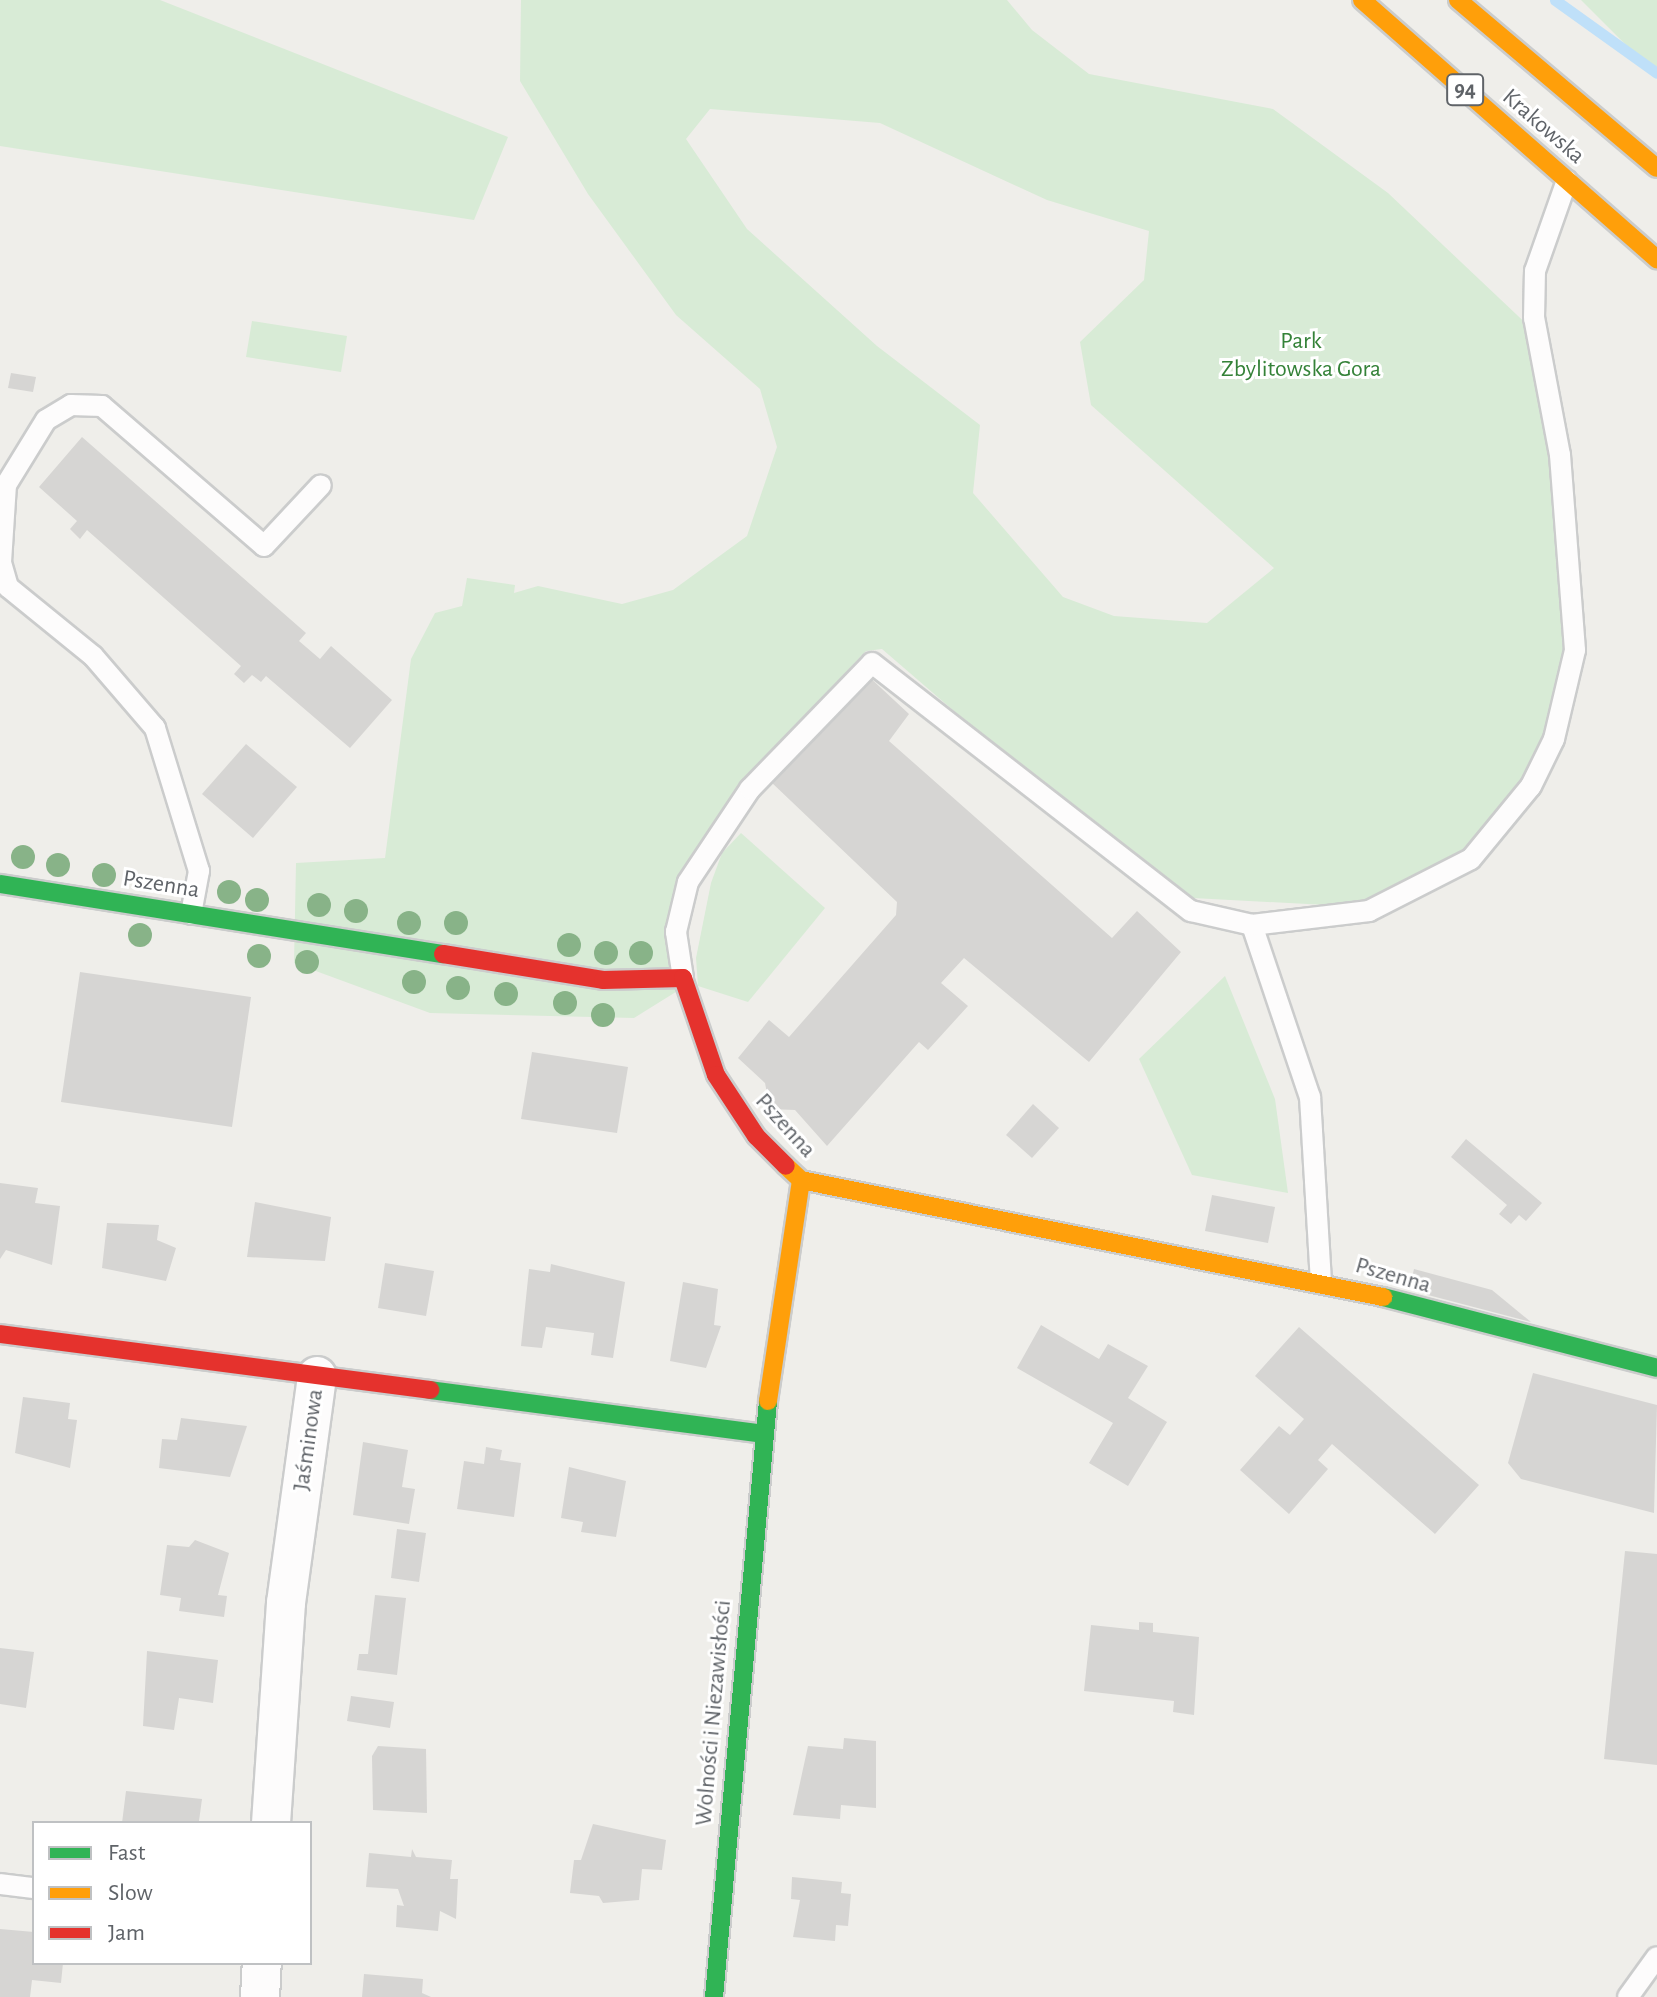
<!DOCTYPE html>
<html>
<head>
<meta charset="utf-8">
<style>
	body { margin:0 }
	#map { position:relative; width:1657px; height:1997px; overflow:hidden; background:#efeeea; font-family:"Alegreya Sans",sans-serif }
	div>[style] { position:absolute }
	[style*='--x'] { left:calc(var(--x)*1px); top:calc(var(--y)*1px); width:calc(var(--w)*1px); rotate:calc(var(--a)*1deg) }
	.green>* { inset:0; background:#d8ebd6 }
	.stream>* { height:11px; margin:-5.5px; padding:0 5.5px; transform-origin:5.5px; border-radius:5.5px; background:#bfe0f9 }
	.building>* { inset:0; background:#d6d5d3 }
	.roads { filter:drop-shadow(2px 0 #cbcccc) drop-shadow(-2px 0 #cbcccc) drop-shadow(0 2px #cbcccc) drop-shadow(0 -2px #cbcccc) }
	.lane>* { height:20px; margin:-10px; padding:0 10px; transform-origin:10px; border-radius:10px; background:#fdfcfc }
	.street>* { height:38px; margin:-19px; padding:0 19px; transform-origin:19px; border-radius:19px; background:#fdfcfc }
	.fast>* { height:18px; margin:-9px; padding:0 9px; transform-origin:9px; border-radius:9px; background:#30b455 }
	.slow>* { height:18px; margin:-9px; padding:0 9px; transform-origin:9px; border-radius:9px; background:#ff9f0a }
	.jam>* { height:18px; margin:-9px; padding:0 9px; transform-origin:9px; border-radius:9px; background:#e5322d }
	.trees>* { width:24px; height:24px; margin:-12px; border-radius:50%; background:#88b388 }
	span { translate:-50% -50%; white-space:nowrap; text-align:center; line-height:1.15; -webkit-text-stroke:6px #fff; paint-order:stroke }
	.shield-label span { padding:2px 6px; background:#fff; border:2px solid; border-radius:6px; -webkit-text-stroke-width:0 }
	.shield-label { font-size:22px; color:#5f6368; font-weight:700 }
	.street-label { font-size:24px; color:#5f6368 }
	.park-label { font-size:24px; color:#348238 }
	.legend { position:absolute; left:32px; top:1821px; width:280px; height:144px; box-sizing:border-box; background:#fff; border:2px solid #bfc1c3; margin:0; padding:10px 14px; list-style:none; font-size:24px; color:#5f6368 }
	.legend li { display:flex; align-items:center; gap:16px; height:40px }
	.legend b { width:40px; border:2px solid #bfc1c3 }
</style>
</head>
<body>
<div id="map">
	<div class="green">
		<div style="clip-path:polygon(0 0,160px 0,508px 137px,474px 220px,0 146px)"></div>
		<div style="clip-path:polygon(evenodd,521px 0,1007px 0,1032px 30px,1089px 74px,1273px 109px,1388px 193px,1536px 333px,1570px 538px,1565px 724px,1554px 768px,1524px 806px,1462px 865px,1364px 907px,1193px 898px,1099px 836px,882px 649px,866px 651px,737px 788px,694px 887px,679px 990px,634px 1018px,430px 1013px,294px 963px,296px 863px,385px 858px,411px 659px,435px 613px,462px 606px,467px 578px,515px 585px,514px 593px,538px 586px,622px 604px,673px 590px,747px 536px,777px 447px,760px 389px,676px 315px,588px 194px,520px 81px,521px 0,710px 109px,880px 123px,1047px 200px,1149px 231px,1144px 280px,1080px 342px,1091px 405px,1274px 568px,1207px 623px,1114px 616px,1063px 597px,973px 493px,980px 425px,877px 346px,747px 229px,686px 139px,710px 109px)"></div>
		<div style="clip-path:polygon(1581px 0,1657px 0,1657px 69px,1636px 55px)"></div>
		<div style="clip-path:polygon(252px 321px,347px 336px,341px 372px,246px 357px)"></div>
		<div style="clip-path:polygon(741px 833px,825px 908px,748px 1002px,698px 986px,696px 958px,711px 883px,722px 853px)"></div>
		<div style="clip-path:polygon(1225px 976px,1275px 1099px,1288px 1193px,1192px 1175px,1139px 1059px)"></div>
	</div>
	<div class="stream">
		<div style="--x:1555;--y:0;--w:125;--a:35.6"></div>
	</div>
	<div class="building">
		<div style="clip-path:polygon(11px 373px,36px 377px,33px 392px,8px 388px)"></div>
		<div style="clip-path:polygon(82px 437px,306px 633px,299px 641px,320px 659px,331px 646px,392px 700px,350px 748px,266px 676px,261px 682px,252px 675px,244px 683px,234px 674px,241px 666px,87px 530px,80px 539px,70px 529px,77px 521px,39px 487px)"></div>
		<div style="clip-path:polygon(866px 674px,909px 714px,889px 741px,1112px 938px,1137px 911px,1181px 952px,1089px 1062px,964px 958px,941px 983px,968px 1006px,928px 1050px,919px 1042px,827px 1146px,795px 1110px,770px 1109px,765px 1083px,738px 1058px,769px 1020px,789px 1037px,896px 915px,897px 902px,770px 781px)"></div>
		<div style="clip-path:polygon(246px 744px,297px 787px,253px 838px,202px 794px)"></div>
		<div style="clip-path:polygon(80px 972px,251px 997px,232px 1127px,61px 1102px)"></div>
		<div style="clip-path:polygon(532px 1052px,628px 1067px,617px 1133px,521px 1119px)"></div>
		<div style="clip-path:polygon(1033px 1104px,1059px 1128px,1032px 1158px,1006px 1135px)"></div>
		<div style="clip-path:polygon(1466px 1139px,1542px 1203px,1526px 1221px,1519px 1215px,1511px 1224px,1499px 1214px,1507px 1205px,1451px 1157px)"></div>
		<div style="clip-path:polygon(0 1183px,38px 1188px,35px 1203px,60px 1206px,52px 1265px,6px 1250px,0 1259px)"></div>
		<div style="clip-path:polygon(1212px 1195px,1275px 1207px,1268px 1243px,1205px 1231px)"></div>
		<div style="clip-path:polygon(255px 1202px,331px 1217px,325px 1261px,247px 1257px)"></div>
		<div style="clip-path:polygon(107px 1223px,159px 1225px,157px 1240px,176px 1248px,166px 1281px,102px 1268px)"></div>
		<div style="clip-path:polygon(385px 1263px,434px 1271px,426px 1316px,378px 1308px)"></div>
		<div style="clip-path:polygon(551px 1264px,625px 1282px,613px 1358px,591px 1355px,594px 1333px,546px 1327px,542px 1348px,521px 1346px,529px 1269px,550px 1272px)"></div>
		<div style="clip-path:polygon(1414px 1269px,1492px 1290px,1531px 1322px,1409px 1290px)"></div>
		<div style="clip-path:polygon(683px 1282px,718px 1289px,714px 1325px,721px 1326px,706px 1368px,670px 1361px)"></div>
		<div style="clip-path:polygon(1041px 1325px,1099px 1359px,1108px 1344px,1148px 1366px,1128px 1398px,1167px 1422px,1128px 1486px,1089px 1463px,1113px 1423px,1017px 1368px)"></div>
		<div style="clip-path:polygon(1299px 1327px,1479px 1485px,1435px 1534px,1332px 1444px,1318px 1460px,1328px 1469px,1289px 1514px,1240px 1470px,1279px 1426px,1290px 1435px,1304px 1419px,1255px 1376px)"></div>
		<div style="clip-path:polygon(1533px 1373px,1657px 1405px,1654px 1513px,1521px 1479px,1508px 1463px)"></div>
		<div style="clip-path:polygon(23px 1397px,70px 1403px,68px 1419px,77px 1420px,70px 1468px,15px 1453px)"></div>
		<div style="clip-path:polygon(181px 1418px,247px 1426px,230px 1477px,159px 1468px,162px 1439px,177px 1440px)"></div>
		<div style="clip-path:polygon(363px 1442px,408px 1450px,402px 1487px,415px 1489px,409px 1524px,353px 1515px)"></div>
		<div style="clip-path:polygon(486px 1447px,502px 1450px,500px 1460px,521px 1463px,514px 1517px,457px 1509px,464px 1461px,484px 1464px)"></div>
		<div style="clip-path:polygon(569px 1467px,626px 1481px,616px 1537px,581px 1532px,583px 1522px,561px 1518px)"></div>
		<div style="clip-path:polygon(397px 1529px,426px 1533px,419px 1582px,391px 1578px)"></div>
		<div style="clip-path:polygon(195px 1540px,229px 1553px,218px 1595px,227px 1596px,224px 1617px,179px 1611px,181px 1598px,160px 1595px,167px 1545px,189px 1547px)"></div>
		<div style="clip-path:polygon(1625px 1551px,1657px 1554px,1657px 1765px,1604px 1759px)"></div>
		<div style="clip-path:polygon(375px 1595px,406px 1598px,397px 1675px,357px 1670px,359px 1654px,368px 1654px)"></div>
		<div style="clip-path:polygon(1139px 1622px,1153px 1623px,1153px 1632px,1199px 1637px,1194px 1715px,1173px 1712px,1174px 1701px,1084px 1691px,1091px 1625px,1139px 1630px)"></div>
		<div style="clip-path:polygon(0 1648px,34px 1652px,26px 1708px,0 1704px)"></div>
		<div style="clip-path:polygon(147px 1651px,218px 1660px,213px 1703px,179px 1698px,174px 1730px,143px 1726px)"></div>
		<div style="clip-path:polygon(351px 1696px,394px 1702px,390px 1728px,347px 1721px)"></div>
		<div style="clip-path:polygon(844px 1738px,876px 1741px,876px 1808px,841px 1805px,840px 1819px,793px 1815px,808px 1746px,843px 1749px)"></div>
		<div style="clip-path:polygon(378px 1746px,426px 1749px,427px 1813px,373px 1810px,372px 1756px)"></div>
		<div style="clip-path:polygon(126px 1791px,202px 1799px,199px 1821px,122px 1823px)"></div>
		<div style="clip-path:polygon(593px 1824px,666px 1840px,662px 1870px,642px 1869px,639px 1900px,603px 1903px,599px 1896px,570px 1893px,574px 1860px,581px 1860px)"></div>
		<div style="clip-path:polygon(412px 1849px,416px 1857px,452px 1860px,450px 1879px,458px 1879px,456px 1919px,440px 1911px,438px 1931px,396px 1927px,397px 1905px,404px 1906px,398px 1889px,366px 1887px,369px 1853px,411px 1857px)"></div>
		<div style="clip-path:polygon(792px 1877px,842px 1882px,841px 1893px,851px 1894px,848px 1926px,836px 1925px,835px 1941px,793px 1937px,800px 1900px,791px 1899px)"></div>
		<div style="clip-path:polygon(0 1929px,34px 1932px,34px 1963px,63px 1963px,61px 1983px,32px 1980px,30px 1997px,0 1997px)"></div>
		<div style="clip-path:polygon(364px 1974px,423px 1979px,422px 1993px,431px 1997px,362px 1997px)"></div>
	</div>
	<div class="roads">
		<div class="lane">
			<div style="--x:191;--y:914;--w:44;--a:-79.5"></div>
			<div style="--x:199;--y:871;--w:150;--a:-107.1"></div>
			<div style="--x:155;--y:728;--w:95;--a:-130.7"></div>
			<div style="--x:93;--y:656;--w:109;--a:-140.9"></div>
			<div style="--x:8;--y:587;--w:26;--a:-106"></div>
			<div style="--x:1;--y:562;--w:77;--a:-86.3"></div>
			<div style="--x:6;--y:485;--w:76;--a:-58.4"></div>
			<div style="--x:46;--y:420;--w:29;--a:-31"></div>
			<div style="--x:71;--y:405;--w:31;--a:2"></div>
			<div style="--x:102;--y:406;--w:214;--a:40.8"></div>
			<div style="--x:264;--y:546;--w:83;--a:-46.9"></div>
			<div style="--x:1252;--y:925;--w:182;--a:71.4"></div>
			<div style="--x:1310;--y:1097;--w:184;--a:86.6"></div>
			<div style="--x:683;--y:978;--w:47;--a:-98.7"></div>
			<div style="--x:676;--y:932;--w:51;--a:-76.5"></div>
			<div style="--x:688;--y:882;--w:112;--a:-56.3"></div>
			<div style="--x:750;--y:789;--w:175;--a:-45.9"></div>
			<div style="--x:872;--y:663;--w:404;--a:37.9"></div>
			<div style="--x:1191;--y:911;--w:63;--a:12.9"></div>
			<div style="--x:1252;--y:925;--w:118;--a:-6.8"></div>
			<div style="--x:1369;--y:911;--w:114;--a:-27"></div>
			<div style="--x:1471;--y:859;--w:94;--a:-50.6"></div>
			<div style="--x:1531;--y:786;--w:52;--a:-63.9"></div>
			<div style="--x:1554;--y:739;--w:91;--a:-76.7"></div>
			<div style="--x:1575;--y:650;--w:196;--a:-94.4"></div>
			<div style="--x:1560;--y:455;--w:139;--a:-100.7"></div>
			<div style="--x:1534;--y:318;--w:47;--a:-88.8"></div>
			<div style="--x:1535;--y:271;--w:96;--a:-70.6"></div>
			<div style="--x:0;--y:1884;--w:34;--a:7"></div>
			<div style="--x:1628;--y:1997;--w:49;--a:-54.1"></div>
		</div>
		<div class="street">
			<div style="--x:271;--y:1823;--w:221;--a:-86.1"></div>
			<div style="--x:286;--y:1603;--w:229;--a:-82.2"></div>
			<div style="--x:260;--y:1997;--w:34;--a:-87"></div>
		</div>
		<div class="fast">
			<div style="--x:0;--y:884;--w:448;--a:9"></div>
			<div style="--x:1383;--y:1297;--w:283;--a:14.5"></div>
			<div style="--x:430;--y:1390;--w:336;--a:7.5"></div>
			<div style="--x:714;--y:1997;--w:598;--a:-84.82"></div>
		</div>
		<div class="slow">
			<div style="--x:1362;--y:0;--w:393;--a:41.3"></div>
			<div style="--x:1458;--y:0;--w:260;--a:40.2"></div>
			<div style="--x:786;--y:1166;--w:21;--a:43"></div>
			<div style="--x:801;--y:1180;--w:594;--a:11.37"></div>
			<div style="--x:768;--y:1401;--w:223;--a:-81.5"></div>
		</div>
		<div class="jam">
			<div style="--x:443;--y:954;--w:162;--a:9.2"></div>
			<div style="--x:603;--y:980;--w:80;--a:-1.4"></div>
			<div style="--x:683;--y:978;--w:102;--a:71.2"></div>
			<div style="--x:716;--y:1075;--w:73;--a:56.7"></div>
			<div style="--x:756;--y:1136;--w:42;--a:45"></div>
			<div style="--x:0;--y:1334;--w:434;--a:7.4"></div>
		</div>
	</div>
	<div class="trees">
		<div style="left:23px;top:857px"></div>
		<div style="left:58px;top:865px"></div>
		<div style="left:104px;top:875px"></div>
		<div style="left:229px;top:892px"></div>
		<div style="left:257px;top:900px"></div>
		<div style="left:319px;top:905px"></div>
		<div style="left:356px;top:911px"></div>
		<div style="left:409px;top:923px"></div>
		<div style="left:456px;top:923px"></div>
		<div style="left:140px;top:935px"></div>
		<div style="left:569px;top:945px"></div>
		<div style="left:606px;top:953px"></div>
		<div style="left:641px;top:953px"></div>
		<div style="left:259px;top:956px"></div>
		<div style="left:307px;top:962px"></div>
		<div style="left:414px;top:982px"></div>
		<div style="left:458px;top:988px"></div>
		<div style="left:506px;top:994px"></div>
		<div style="left:565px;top:1003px"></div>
		<div style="left:603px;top:1015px"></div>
	</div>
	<div class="shield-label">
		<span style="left:1465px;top:90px">94</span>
	</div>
	<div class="street-label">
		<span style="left:1543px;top:127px;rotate:41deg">Krakowska</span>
		<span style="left:161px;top:885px;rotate:9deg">Pszenna</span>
		<span style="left:785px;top:1126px;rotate:48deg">Pszenna</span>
		<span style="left:1393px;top:1276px;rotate:16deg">Pszenna</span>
		<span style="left:309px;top:1440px;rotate:-82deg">Jaśminowa</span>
		<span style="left:714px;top:1713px;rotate:-85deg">Wolności i Niezawisłości</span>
	</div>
	<div class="park-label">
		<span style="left:1301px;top:356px">Park<br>Zbylitowska Gora</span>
	</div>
	<ul class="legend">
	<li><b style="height:10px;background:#30b455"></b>Fast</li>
	<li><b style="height:10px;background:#ff9f0a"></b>Slow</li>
	<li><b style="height:10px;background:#e5322d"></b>Jam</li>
	</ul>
</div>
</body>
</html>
